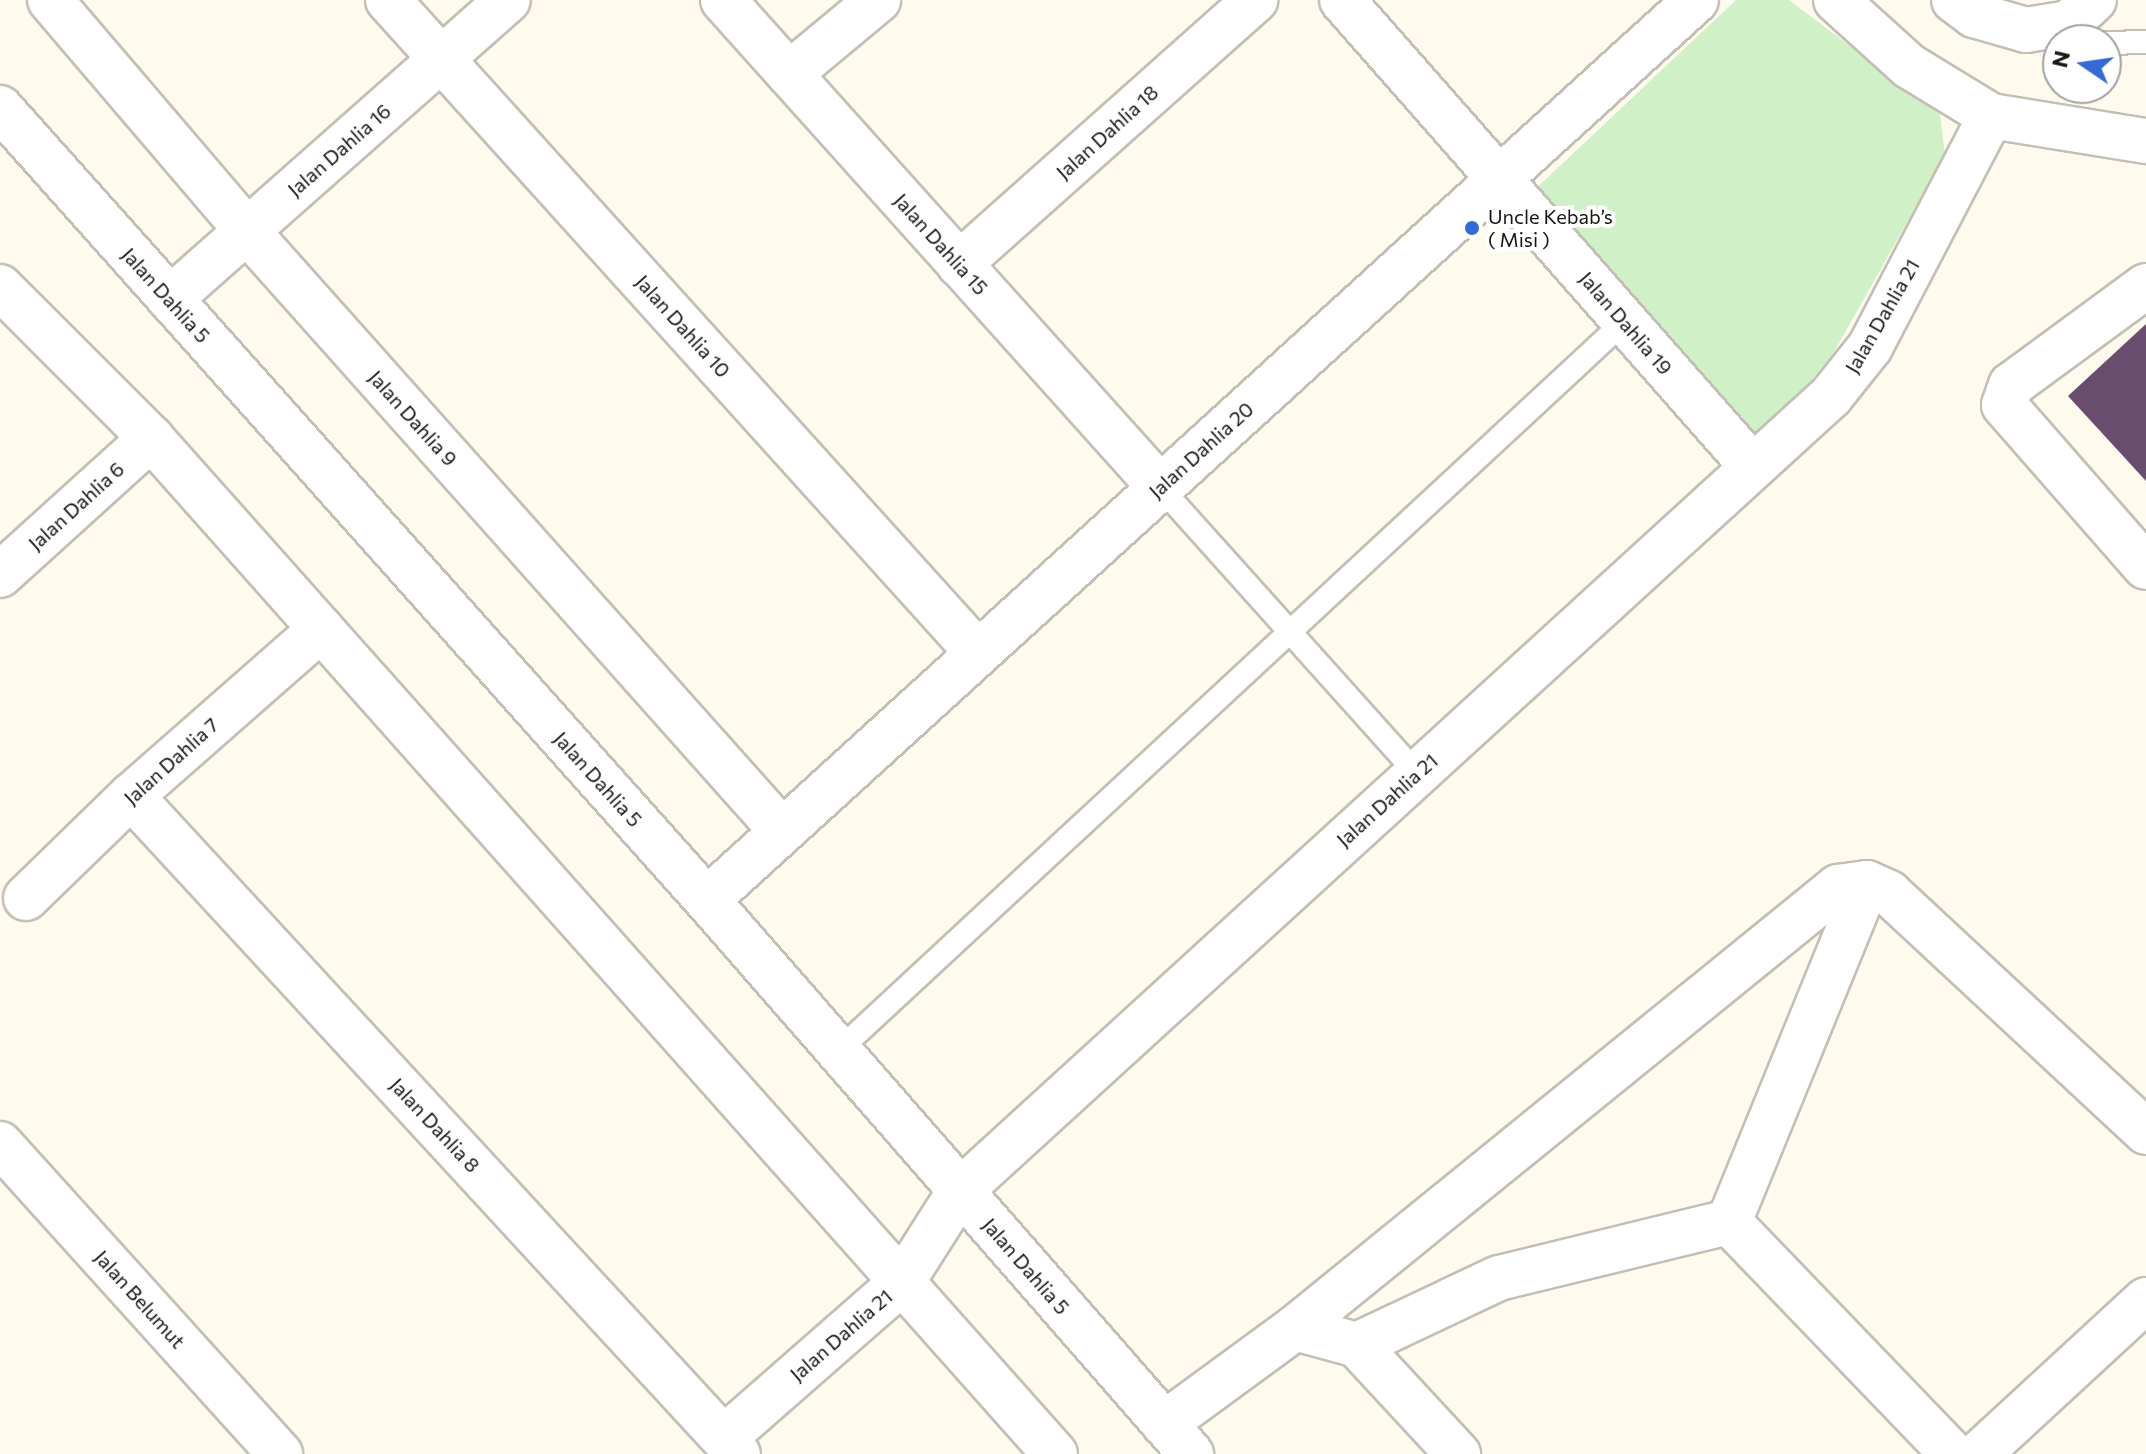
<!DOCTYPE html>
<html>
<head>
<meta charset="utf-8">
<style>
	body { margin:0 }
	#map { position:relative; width:2146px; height:1454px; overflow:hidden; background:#fffaee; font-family:Commissioner,sans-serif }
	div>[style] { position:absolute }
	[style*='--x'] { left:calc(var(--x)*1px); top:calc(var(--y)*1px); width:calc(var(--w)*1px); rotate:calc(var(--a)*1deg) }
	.green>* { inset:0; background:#d0f0c7 }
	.building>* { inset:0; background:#694c6e }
	.roads { filter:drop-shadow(2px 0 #c3bfb4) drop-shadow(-2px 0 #c3bfb4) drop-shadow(0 2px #c3bfb4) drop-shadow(0 -2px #c3bfb4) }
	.service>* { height:22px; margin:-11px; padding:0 11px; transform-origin:11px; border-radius:11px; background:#fff }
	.minor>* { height:44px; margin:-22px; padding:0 22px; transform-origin:22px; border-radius:22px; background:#fff }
	.tertiary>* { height:44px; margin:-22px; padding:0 22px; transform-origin:22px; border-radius:22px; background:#fff }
	.dots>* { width:22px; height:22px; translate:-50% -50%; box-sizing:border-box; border:4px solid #fff; border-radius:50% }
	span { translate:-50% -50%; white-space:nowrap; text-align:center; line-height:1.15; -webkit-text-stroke:8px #fff; paint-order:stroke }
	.street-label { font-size:20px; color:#171612 }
	.poi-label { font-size:20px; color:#171612 }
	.left { translate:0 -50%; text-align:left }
	.north { position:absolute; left:2042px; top:24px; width:80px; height:80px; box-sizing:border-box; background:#fff; border:2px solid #a2a2a0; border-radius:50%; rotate:283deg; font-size:22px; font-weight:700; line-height:32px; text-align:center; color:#171612 }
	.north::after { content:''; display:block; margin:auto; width:28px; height:36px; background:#3569d8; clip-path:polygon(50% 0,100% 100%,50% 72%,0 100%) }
</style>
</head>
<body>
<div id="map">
	<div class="green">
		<div style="clip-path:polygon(1736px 0,1789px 0,1940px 114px,1945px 155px,1834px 352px,1771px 431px,1744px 437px,1529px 195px)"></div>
	</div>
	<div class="building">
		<div style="clip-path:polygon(2146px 324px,2146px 481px,2068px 396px)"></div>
	</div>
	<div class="roads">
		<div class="service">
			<div style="--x:2106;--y:43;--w:40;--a:-1.4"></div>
			<div style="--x:1160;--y:487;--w:385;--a:48.1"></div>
			<div style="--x:838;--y:1051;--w:1073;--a:-42.85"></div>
		</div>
		<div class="minor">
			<div style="--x:50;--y:0;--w:304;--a:49.5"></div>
			<div style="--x:247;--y:231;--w:804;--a:48.28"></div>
			<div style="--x:388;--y:0;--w:880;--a:47.9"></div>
			<div style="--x:723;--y:0;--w:654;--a:48.1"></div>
			<div style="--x:1342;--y:0;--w:621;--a:48.66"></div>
			<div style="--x:1836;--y:0;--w:98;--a:42.1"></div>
			<div style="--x:1909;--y:66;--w:96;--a:31.4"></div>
			<div style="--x:1991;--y:116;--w:157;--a:9.2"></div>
			<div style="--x:1954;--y:0;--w:25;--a:37"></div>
			<div style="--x:1974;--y:15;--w:54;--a:16.1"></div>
			<div style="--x:2026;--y:30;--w:44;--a:-9.2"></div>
			<div style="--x:2069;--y:23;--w:34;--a:-43"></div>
			<div style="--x:789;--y:74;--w:116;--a:-39.7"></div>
			<div style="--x:959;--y:264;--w:397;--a:-41.7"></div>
			<div style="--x:2146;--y:286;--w:167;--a:143.7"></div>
			<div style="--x:2011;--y:385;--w:21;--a:109"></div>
			<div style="--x:2004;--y:405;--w:215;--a:48.8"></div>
			<div style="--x:0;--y:287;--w:214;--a:45"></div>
			<div style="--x:151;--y:438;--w:1360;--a:48.34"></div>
			<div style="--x:170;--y:299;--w:451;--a:-41.5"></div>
			<div style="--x:0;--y:575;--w:204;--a:-42.2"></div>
			<div style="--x:131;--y:796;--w:895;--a:47.31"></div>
			<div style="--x:26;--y:898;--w:146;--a:-44.2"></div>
			<div style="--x:131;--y:796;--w:253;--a:-41.3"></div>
			<div style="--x:707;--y:900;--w:1337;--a:-42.3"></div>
			<div style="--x:0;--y:1144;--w:418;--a:47.9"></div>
			<div style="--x:1729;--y:1222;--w:366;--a:-67.8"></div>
			<div style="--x:1867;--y:883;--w:24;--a:24"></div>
			<div style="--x:1889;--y:893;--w:351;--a:42.9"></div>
			<div style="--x:1729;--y:1222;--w:322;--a:46.1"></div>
			<div style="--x:1295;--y:1328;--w:700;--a:-39.08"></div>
			<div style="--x:1838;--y:887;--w:29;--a:-8"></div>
			<div style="--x:1357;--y:1345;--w:157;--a:-25.3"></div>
			<div style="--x:1499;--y:1278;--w:237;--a:-13.7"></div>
			<div style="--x:1164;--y:1424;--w:162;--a:-36.2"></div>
			<div style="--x:1295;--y:1328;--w:64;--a:15.3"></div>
			<div style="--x:1357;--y:1345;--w:149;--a:47.2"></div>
			<div style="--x:724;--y:1438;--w:237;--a:-41.2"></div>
			<div style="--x:902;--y:1282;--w:108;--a:-57.5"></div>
			<div style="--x:960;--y:1191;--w:1179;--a:-42.39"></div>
			<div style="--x:1831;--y:396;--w:63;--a:-51.5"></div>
			<div style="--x:1870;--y:347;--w:261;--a:-62.4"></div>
			<div style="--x:1979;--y:1454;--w:227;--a:-42.7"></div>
		</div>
		<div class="tertiary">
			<div style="--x:0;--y:108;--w:1062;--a:48.25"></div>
			<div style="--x:707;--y:900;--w:736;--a:48.86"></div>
		</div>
	</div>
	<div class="dots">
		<div style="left:1472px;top:228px;background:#3569d8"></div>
	</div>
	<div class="street-label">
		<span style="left:1107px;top:132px;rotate:-42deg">Jalan Dahlia 18</span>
		<span style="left:339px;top:150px;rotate:-41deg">Jalan Dahlia 16</span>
		<span style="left:941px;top:244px;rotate:48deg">Jalan Dahlia 15</span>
		<span style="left:166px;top:295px;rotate:48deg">Jalan Dahlia 5</span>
		<span style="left:1882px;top:316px;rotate:-60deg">Jalan Dahlia 21</span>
		<span style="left:1626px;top:323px;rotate:49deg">Jalan Dahlia 19</span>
		<span style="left:683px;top:326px;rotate:48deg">Jalan Dahlia 10</span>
		<span style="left:413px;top:418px;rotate:48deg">Jalan Dahlia 9</span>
		<span style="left:1201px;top:450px;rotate:-42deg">Jalan Dahlia 20</span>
		<span style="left:76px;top:506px;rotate:-42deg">Jalan Dahlia 6</span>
		<span style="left:171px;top:761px;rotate:-42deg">Jalan Dahlia 7</span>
		<span style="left:598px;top:779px;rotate:48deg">Jalan Dahlia 5</span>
		<span style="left:1387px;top:800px;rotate:-42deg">Jalan Dahlia 21</span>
		<span style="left:435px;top:1125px;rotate:47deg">Jalan Dahlia 8</span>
		<span style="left:1026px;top:1266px;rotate:49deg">Jalan Dahlia 5</span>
		<span style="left:140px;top:1299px;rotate:48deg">Jalan Belumut</span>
		<span style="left:841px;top:1335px;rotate:-41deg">Jalan Dahlia 21</span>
	</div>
	<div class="poi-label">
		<span class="left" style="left:1488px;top:228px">Uncle Kebab’s<br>( Misi )</span>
	</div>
	<div class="north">N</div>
</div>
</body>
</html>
